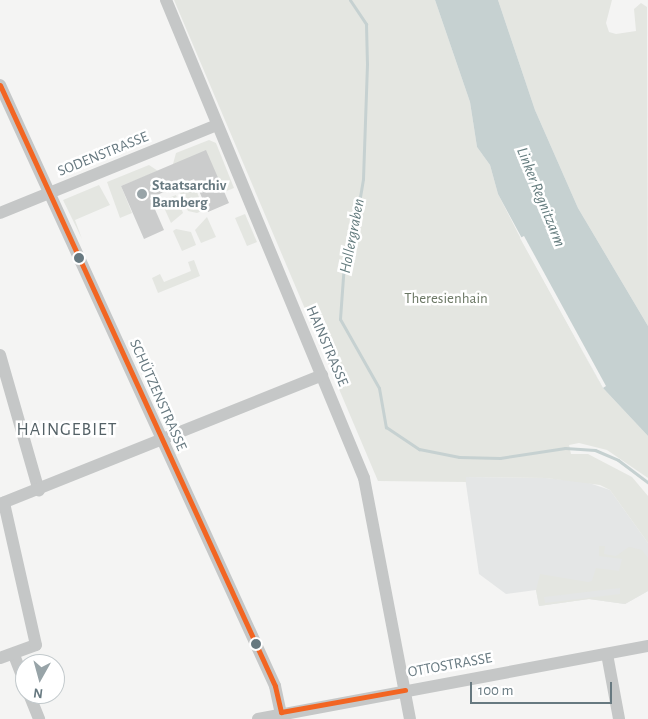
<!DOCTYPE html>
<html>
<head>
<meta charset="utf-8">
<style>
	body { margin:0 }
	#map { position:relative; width:648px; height:719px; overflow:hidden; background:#f4f4f3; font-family:"Alegreya Sans",sans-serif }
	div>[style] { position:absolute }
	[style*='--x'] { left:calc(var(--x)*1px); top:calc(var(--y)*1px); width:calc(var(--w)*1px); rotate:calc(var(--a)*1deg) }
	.built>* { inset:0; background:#e4e6e6 }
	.green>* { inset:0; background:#e4e6e1 }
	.water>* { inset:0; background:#c6d1d1 }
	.pier>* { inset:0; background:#f4f4f3 }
	.stream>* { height:3px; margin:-1.5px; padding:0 1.5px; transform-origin:1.5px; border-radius:1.5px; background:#c6d1d1 }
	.building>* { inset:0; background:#cbcccc }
	.minor>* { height:12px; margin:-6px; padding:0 6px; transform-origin:6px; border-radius:6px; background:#c5c7c7 }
	.bus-1>* { height:5px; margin:-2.5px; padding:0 2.5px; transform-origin:2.5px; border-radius:2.5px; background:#f26522 }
	.dots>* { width:14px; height:14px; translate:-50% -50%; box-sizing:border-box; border:2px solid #fff; border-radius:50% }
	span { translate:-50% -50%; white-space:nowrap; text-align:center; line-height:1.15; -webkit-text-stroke:5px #fff; paint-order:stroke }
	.street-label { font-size:15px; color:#677980 }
	.poi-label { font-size:15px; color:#677980; font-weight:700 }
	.left { translate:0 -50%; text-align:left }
	.park-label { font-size:15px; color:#6c7865 }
	.water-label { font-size:16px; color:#637b7d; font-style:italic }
	.quarter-label { font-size:18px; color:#546166; letter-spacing:1px }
	.north { position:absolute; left:15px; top:654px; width:50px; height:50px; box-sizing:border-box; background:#fff; border:1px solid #c2c9cc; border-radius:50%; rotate:187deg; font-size:14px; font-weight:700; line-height:20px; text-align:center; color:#677980 }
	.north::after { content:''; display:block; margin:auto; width:18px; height:22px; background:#98a4a8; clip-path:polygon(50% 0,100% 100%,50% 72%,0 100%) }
	.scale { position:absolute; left:470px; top:682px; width:142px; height:22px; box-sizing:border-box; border:2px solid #677980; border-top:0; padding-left:6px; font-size:15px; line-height:18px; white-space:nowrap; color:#677980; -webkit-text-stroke:4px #fff; paint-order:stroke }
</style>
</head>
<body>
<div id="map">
	<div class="built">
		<div style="clip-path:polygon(465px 477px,546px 478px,586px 482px,610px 490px,648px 543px,648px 591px,625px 604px,589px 599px,539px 606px,536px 590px,506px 594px,479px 574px)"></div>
	</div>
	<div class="green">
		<div style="clip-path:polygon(174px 0,435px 0,470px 102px,477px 147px,490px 165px,498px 194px,520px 237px,603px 388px,648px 436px,648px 478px,607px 450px,579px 443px,569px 445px,571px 454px,588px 454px,632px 477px,648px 496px,648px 543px,610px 490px,600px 485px,546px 478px,466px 477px,466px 482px,378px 481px)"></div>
		<div style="clip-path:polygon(498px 0,612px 0,606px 23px,609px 32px,616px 34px,636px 31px,634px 9px,641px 3px,647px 7px,648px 326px,578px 208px,535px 110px)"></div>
		<div style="clip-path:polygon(209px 140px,216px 143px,234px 188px,224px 192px,173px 164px,176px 153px)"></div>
		<div style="clip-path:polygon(149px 165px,158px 171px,121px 186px,132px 213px,120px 218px,107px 182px)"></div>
		<div style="clip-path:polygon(99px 185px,110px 205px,75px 220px,82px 239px,63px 200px)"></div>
		<div style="clip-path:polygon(195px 187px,204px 210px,197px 213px,188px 211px,180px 193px)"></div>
		<div style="clip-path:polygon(176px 195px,183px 213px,171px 223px,161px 201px)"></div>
		<div style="clip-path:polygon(245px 214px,257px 242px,247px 246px,235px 218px)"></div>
		<div style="clip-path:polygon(207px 217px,216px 237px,201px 243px,195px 230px)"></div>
		<div style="clip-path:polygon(176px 229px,191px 232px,196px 245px,182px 251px,173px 231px)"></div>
		<div style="clip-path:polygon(194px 260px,200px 276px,158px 293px,152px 278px,160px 274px,164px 282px,191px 271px,188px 262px)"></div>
		<div style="clip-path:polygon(evenodd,599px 546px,605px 546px,604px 554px,616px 556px,629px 547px,642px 550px,648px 558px,648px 591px,625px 604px,589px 599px,539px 606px,536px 590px,540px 574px,588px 582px,592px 581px,596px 568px,619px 571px,622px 559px,599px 556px,599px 546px,620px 588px,620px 594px,545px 603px,544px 597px,620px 588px)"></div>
	</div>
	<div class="water">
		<div style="clip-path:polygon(435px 0,498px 0,535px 110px,578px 208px,648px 326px,648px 436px,603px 388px,498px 194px,490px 165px,477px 147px,470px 102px)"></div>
	</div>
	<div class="pier">
		<div style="clip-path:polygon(524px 236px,606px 386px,603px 388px,520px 238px)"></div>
	</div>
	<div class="stream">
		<div style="--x:350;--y:0;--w:29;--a:56"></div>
		<div style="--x:366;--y:24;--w:40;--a:88.6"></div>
		<div style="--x:367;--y:64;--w:115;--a:92"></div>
		<div style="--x:363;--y:179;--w:49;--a:99.5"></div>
		<div style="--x:355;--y:227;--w:38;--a:107"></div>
		<div style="--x:344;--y:263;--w:56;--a:94.1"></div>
		<div style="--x:340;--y:319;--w:79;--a:60.5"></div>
		<div style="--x:379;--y:388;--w:40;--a:80"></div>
		<div style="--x:386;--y:427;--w:40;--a:34"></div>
		<div style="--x:419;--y:449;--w:41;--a:11.3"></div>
		<div style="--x:459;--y:457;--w:41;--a:1.4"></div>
		<div style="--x:500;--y:458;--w:66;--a:-8.7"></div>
		<div style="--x:565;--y:448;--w:30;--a:4"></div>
		<div style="--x:595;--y:450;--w:25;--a:23"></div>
		<div style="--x:618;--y:460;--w:38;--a:37"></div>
	</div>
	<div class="building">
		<div style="clip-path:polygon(206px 150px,229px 203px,208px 212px,194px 179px,150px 198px,164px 230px,144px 239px,121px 186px)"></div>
	</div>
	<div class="minor">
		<div style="--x:166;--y:0;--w:517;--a:67.5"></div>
		<div style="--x:364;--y:478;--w:245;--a:79.2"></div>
		<div style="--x:0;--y:85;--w:661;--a:65.41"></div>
		<div style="--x:275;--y:686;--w:34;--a:78"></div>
		<div style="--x:0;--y:213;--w:234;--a:-22.1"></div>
		<div style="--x:0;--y:355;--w:141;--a:74"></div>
		<div style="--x:0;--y:504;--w:347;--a:-21.8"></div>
		<div style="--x:607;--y:654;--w:66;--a:79.5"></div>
		<div style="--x:14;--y:655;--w:31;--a:69"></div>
		<div style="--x:0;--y:658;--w:38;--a:-20"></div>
		<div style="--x:36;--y:645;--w:146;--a:-102.7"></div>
		<div style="--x:29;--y:694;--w:27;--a:68"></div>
		<div style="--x:258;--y:719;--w:397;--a:-10.6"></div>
	</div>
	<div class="bus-1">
		<div style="--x:0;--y:85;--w:661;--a:65.41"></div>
		<div style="--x:275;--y:686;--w:27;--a:77"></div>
		<div style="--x:281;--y:712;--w:126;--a:-10.1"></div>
	</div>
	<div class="dots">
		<div style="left:142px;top:194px;background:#98a4a8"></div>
		<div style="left:79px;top:258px;background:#677980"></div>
		<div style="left:256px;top:644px;background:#677980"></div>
	</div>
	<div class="street-label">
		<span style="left:103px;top:154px;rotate:-22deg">SODENSTRASSE</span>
		<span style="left:327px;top:346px;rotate:67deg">HAINSTRASSE</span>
		<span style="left:158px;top:395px;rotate:66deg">SCHÜTZENSTRASSE</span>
		<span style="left:450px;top:665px;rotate:-10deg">OTTOSTRASSE</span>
	</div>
	<div class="poi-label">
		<span class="left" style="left:152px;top:194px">Staatsarchiv<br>Bamberg</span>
	</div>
	<div class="park-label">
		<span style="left:446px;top:299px">Theresienhain</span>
	</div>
	<div class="water-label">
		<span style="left:541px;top:197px;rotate:68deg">Linker Regnitzarm</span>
		<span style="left:352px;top:236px;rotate:-79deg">Hollergraben</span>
	</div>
	<div class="quarter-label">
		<span style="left:67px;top:430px">HAINGEBIET</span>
	</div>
	<div class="north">N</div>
	<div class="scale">100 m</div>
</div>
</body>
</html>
